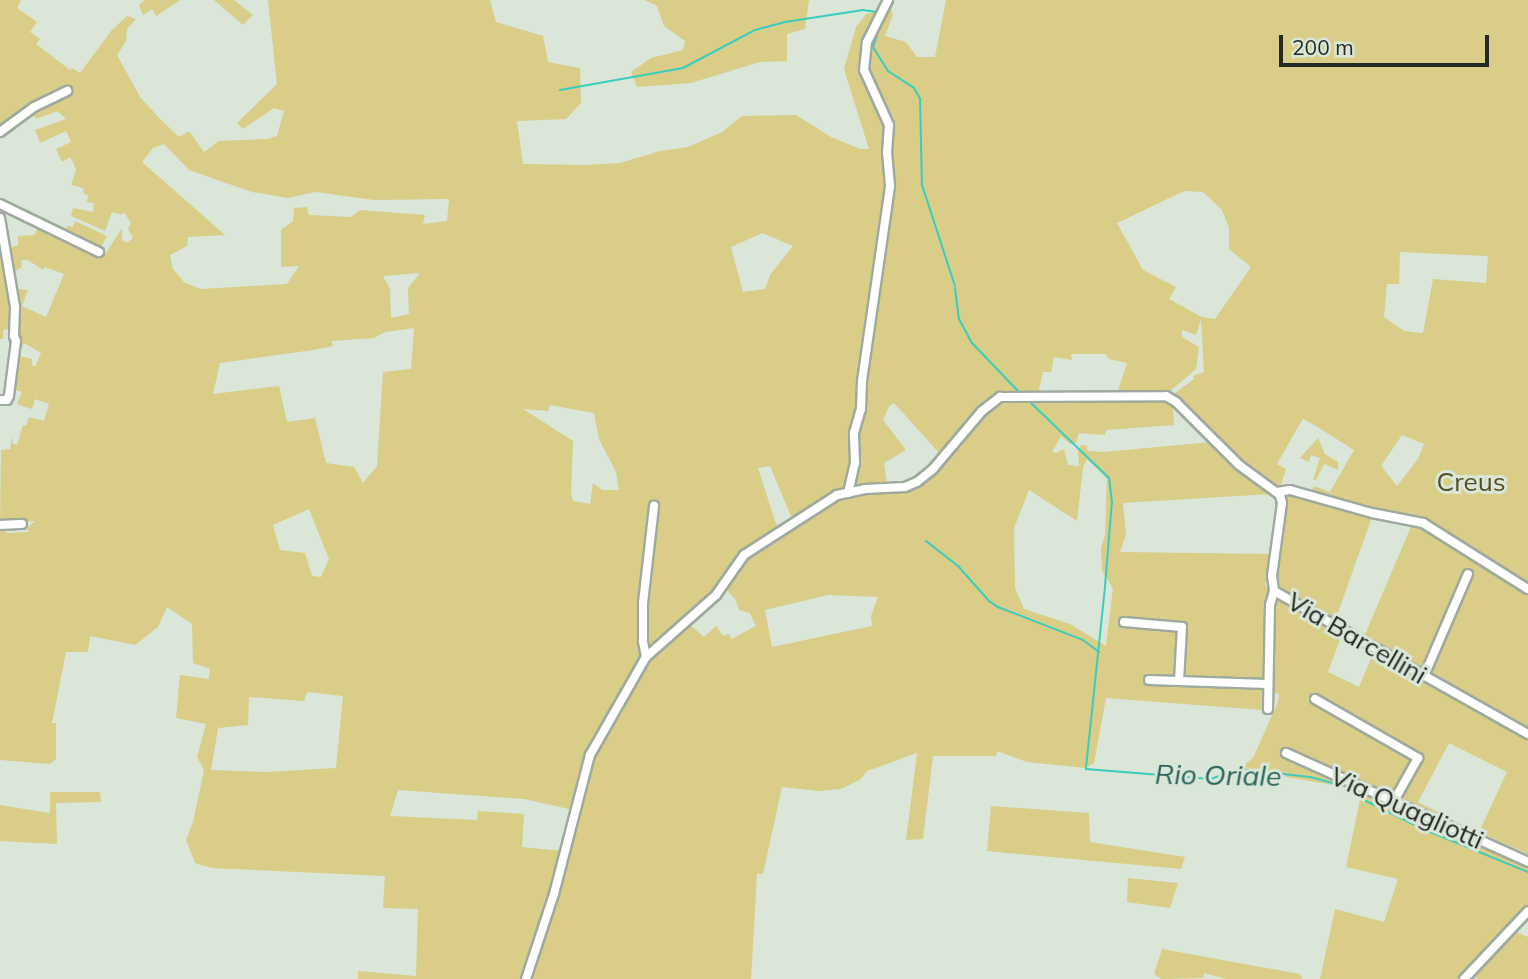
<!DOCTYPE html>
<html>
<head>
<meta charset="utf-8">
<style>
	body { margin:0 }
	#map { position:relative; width:1528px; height:979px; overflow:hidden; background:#d9e6d8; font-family:Mulish,sans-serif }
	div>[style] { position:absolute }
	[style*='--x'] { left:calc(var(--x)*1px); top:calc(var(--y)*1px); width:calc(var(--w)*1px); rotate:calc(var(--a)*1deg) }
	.green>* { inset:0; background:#d9cd87 }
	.stream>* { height:2px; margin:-1px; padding:0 1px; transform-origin:1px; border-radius:1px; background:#38cdbf }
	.roads { filter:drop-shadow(2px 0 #9eaa9d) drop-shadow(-2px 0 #9eaa9d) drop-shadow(0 2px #9eaa9d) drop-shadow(0 -2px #9eaa9d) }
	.minor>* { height:8px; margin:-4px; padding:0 4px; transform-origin:4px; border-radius:4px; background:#fff }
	span { translate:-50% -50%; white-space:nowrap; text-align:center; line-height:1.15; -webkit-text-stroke:6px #d9e6d8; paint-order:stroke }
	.park-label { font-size:26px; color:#564f25 }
	.street-label { font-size:26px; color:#252924 }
	.water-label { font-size:28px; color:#28625c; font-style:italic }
	.scale { position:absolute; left:1279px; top:35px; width:210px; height:32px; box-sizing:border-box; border:4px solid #252924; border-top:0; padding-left:9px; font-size:21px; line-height:24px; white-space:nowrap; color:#252924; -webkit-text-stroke:5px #d9e6d8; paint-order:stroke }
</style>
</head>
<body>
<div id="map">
	<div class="green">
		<div style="clip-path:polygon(evenodd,0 0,21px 0,17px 8px,37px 22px,30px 32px,40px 39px,36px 44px,70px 70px,72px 68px,80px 73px,112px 30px,127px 16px,136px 19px,127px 29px,126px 41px,117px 55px,140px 97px,160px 119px,179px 137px,189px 131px,204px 152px,219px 141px,268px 139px,277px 136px,284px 111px,274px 108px,243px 129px,237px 123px,277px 84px,268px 0,490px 0,496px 22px,543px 36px,548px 62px,580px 68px,581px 103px,566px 119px,517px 121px,523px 164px,585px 165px,620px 163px,660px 151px,688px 147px,722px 132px,742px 116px,796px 115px,831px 137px,860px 149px,869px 149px,844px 69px,856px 27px,866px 14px,880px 11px,891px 9px,893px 15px,885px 36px,906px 42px,917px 57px,935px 57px,946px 0,1528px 0,1528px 727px,1364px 637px,1413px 522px,1372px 517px,1335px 621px,1280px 589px,1275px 575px,1287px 495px,1372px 516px,1373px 512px,1311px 493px,1314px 486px,1330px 492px,1354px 450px,1316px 426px,1303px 419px,1299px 425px,1277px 464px,1286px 469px,1280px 487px,1275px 489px,1241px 465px,1171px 396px,1194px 379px,1193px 376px,1204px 372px,1201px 319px,1196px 335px,1182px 330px,1182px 337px,1199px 347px,1196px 369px,1168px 393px,1117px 394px,1127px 363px,1109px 359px,1105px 354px,1071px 354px,1072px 360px,1054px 357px,1051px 372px,1043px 372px,1038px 394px,1000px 395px,986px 402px,941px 455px,894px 403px,889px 406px,883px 420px,906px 450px,884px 463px,887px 483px,838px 491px,793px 521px,770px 466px,758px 468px,778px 530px,741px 553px,720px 586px,643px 657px,588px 753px,573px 810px,524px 799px,398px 790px,390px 816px,477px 820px,478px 811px,524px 814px,522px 847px,562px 851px,521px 979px,358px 979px,358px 971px,416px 976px,418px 909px,383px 908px,385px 876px,212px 868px,195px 863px,186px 840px,193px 822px,204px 770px,197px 757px,206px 724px,176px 718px,180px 675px,209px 679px,210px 669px,193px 663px,192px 624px,167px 607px,158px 627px,135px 645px,90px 636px,88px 652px,66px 652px,52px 723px,56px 723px,56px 759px,50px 764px,0 760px,0 529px,8px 533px,28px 532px,28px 527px,35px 521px,0 524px,1px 450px,10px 449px,12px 437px,13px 444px,17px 445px,23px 425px,26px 426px,29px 417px,44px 421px,49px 404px,35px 399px,32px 409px,17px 404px,22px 392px,12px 389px,15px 355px,32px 359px,32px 365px,35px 367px,41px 353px,26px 344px,15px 345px,16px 289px,28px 290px,22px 306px,46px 317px,64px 274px,45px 267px,43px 270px,28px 260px,22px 260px,21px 268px,11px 273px,7px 249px,18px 245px,18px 236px,35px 235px,38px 225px,64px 236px,67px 226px,64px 225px,73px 227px,75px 221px,107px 236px,100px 249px,106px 253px,122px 228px,122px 240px,127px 243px,133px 238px,128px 229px,131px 223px,124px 212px,122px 215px,112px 212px,105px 231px,71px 216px,73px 208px,93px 212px,94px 203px,87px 202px,88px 195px,84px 194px,83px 188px,71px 185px,76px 170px,74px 164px,70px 157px,62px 162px,56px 149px,71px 142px,66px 131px,40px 143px,35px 130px,66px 119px,57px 111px,36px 119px,35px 116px,29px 118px,31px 111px,68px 94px,69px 89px,27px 110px,0 130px,0 0,164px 144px,189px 170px,252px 192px,288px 198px,315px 192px,374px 200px,449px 199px,447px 221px,423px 224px,425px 215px,360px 210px,351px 217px,309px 215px,307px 207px,294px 208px,293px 221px,281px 230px,281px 267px,299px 266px,287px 284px,200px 289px,184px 282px,173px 269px,170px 255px,187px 246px,188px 237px,225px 235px,142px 162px,153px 148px,164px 144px,0 0,1184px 191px,1203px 192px,1222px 210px,1229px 228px,1229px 249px,1251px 267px,1215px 319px,1202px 317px,1169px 299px,1176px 287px,1143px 270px,1117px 223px,1184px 191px,0 0,762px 233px,793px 246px,770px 275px,765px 289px,743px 292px,731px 247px,762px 233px,0 0,1400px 252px,1488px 256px,1486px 283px,1433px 279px,1423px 333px,1404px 331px,1384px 317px,1387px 284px,1399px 284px,1400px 252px,0 0,420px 273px,408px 288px,409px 314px,391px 318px,390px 289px,383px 276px,420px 273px,0 0,414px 328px,411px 369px,383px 372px,377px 466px,363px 483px,354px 467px,326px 463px,315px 418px,287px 422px,279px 386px,213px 394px,220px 363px,313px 350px,333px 346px,332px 341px,374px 338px,385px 332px,414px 328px,0 0,550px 405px,594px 413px,599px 439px,616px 472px,619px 490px,602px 490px,593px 483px,590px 504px,573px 501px,571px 493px,573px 441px,523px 409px,548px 411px,550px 405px,0 0,1402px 435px,1424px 444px,1418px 459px,1397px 486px,1381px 466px,1402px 435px,0 0,309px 509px,329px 559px,321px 577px,312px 576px,305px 553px,280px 550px,273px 525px,309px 509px,0 0,307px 692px,343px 696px,336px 768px,266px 772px,211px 770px,218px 728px,248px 725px,249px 697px,304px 701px,307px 692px)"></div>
		<div style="clip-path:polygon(145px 0,180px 0,156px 16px,152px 9px,143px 15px,139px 5px)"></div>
		<div style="clip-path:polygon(214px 0,234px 0,253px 15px,243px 25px)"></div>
		<div style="clip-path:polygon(645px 0,809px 0,805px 29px,787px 34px,787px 61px,760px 62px,691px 83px,637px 87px,631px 72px,651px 58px,683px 50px,685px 41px,664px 26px,657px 6px)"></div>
		<div style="clip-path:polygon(0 229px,1px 255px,13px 304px,12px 341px,10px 329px,3px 330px,3px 339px,0 339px)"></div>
		<div style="clip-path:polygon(evenodd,1006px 399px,1084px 402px,1154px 399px,1170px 403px,1173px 408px,1174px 425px,1106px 430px,1105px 435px,1079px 433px,1076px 443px,1070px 444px,1061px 436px,1052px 452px,1056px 453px,1064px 449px,1068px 465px,1079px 466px,1078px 450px,1081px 445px,1087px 446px,1087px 451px,1104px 452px,1211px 442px,1228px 460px,1271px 494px,1123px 503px,1126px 534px,1120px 552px,1271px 554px,1265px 584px,1269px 594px,1265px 681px,1144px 678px,1144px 682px,1264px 686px,1262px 710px,1106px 698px,1094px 763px,1085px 768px,1027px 762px,997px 751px,996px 756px,933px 756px,923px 839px,906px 840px,917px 753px,867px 771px,861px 779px,841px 789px,819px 791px,782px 787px,763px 874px,757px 874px,751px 979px,530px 979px,552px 914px,592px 757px,649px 659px,689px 624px,704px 637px,716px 626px,723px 636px,729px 634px,732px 639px,756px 626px,750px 613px,739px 610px,735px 599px,726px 589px,744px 558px,838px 496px,917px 484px,985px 411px,1006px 399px,1087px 459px,1107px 479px,1105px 535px,1101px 548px,1102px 571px,1113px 588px,1106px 646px,1070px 624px,1024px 609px,1015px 588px,1014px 528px,1029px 490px,1077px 521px,1083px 467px,1087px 459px,1006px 399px,828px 595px,878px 597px,871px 616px,872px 626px,772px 647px,765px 610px,828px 595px)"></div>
		<div style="clip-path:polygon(1318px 438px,1325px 454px,1338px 462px,1338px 470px,1324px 464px,1316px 480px,1313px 480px,1320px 458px,1311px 455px,1309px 462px,1300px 458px)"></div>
		<div style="clip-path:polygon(1276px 597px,1342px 634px,1328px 672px,1359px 687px,1374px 651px,1528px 737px,1528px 854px,1479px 832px,1507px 772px,1449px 743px,1418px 802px,1458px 822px,1399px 797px,1422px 756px,1320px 699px,1316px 693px,1312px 692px,1308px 698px,1310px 704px,1317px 704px,1414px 760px,1393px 797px,1287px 750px,1283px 756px,1393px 802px,1528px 865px,1528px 908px,1458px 979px,1320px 979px,1335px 909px,1384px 922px,1398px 879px,1346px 867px,1362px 790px,1239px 769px,1253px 758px,1278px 702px,1279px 694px,1266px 690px)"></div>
		<div style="clip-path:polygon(50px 792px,100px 792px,101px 802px,56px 803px,57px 844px,0 841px,0 805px,50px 813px)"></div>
		<div style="clip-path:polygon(991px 806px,1089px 813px,1090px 842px,1185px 857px,1181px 869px,987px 851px)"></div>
		<div style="clip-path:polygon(1128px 878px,1178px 883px,1170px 908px,1127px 902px)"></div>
		<div style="clip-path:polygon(1514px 931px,1528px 937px,1528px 979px,1478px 979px,1473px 975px)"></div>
		<div style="clip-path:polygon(1162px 949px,1300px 974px,1302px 979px,1226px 979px,1204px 973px,1203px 978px,1161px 979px,1154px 974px)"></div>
	</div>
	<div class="stream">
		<div style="--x:877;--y:36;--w:12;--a:110"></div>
		<div style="--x:873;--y:47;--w:28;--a:58"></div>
		<div style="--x:888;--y:71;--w:31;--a:33"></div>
		<div style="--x:914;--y:88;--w:13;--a:61"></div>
		<div style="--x:920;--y:99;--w:86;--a:88.7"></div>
		<div style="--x:922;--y:185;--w:106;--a:71.9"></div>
		<div style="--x:560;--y:90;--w:125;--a:-10.1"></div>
		<div style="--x:683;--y:68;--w:81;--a:-27.8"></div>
		<div style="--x:755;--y:30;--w:31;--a:-15"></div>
		<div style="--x:785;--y:22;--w:79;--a:-8.7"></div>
		<div style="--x:863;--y:10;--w:14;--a:8"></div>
		<div style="--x:955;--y:288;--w:31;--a:83"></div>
		<div style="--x:959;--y:319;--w:27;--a:62"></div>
		<div style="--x:972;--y:343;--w:69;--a:46.2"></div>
		<div style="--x:1029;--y:401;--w:111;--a:43.9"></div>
		<div style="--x:1109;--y:478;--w:23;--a:83"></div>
		<div style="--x:1112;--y:501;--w:86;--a:94.7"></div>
		<div style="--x:1105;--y:587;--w:183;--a:96"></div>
		<div style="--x:1086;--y:769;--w:125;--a:4.6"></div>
		<div style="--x:1211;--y:779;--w:30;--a:-20"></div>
		<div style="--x:1239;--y:769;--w:71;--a:6.4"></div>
		<div style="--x:1310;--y:777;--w:42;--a:15"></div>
		<div style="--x:1351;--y:788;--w:20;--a:41"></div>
		<div style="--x:1366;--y:801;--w:64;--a:26.2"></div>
		<div style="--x:1423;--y:829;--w:113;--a:22.3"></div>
		<div style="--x:926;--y:541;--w:41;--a:38"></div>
		<div style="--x:958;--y:566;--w:47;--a:48.5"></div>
		<div style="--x:989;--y:601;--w:11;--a:34"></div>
		<div style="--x:998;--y:607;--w:91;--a:21.2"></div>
		<div style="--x:1083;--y:640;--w:20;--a:37"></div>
	</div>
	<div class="roads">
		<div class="minor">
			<div style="--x:0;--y:132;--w:42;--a:-36.3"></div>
			<div style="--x:34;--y:107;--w:37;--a:-26"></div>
			<div style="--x:0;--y:204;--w:110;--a:25.9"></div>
			<div style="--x:0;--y:218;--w:90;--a:80.4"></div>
			<div style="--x:15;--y:307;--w:29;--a:92"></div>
			<div style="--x:14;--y:336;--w:5;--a:68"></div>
			<div style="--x:16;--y:341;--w:55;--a:97.3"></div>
			<div style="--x:9;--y:396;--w:4;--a:117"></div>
			<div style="--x:7;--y:400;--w:7;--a:180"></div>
			<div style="--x:1277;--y:492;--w:13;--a:-9"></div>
			<div style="--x:1290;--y:490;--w:85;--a:15.7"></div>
			<div style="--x:1372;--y:513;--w:52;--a:11.1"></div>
			<div style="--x:1423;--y:523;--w:124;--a:32.2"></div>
			<div style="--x:848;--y:493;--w:31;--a:-77"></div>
			<div style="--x:855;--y:463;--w:30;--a:-92"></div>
			<div style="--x:854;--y:433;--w:25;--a:-74"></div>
			<div style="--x:861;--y:409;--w:28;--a:-88"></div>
			<div style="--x:862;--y:381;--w:197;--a:-81.8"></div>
			<div style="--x:890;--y:186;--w:33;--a:-95"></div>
			<div style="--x:887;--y:153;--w:28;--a:-86"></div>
			<div style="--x:889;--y:125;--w:60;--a:-114.4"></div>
			<div style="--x:864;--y:70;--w:28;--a:-84"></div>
			<div style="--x:867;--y:42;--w:47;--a:-63.4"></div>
			<div style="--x:0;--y:525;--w:22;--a:-3"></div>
			<div style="--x:1124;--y:622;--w:58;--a:4.9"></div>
			<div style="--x:1182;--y:627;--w:54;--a:93.2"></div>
			<div style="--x:646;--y:657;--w:16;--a:-101"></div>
			<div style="--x:643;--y:641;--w:38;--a:-90"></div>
			<div style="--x:643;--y:603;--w:98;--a:-83.5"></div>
			<div style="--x:1424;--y:676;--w:111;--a:-66.7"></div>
			<div style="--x:1149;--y:680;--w:118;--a:1.9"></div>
			<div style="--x:1315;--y:699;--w:119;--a:29.8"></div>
			<div style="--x:1418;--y:758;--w:49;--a:119.2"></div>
			<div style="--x:1268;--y:709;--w:104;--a:-88.9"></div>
			<div style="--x:1270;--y:605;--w:15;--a:-74"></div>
			<div style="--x:1286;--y:753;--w:265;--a:24.2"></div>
			<div style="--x:526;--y:979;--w:89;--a:-71.8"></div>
			<div style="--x:554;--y:894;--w:144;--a:-75.5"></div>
			<div style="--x:590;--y:755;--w:113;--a:-60.3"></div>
			<div style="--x:646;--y:657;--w:94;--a:-41.5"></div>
			<div style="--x:716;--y:595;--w:49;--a:-55"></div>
			<div style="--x:744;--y:555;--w:111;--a:-32.8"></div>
			<div style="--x:837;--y:495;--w:29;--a:-12"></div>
			<div style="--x:865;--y:489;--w:40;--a:-2.9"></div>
			<div style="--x:905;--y:487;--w:13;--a:-23"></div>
			<div style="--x:917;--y:482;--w:21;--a:-39"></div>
			<div style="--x:933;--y:469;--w:76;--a:-49.8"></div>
			<div style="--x:982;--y:411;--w:23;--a:-38"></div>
			<div style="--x:1000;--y:397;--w:166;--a:-0.3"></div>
			<div style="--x:1166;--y:396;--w:12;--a:31"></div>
			<div style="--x:1176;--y:402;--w:89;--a:45"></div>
			<div style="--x:1239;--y:465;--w:51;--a:36.2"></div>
			<div style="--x:1280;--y:495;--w:8;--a:76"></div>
			<div style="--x:1282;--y:503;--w:74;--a:97.8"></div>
			<div style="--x:1272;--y:576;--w:15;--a:82"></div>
			<div style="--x:1274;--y:591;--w:291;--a:29.4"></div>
			<div style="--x:1464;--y:979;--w:93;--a:-46.7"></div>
		</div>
	</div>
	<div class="park-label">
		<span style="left:1471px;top:482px">Creus</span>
	</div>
	<div class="street-label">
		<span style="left:1357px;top:638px;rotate:30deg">Via Barcellini</span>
		<span style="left:1407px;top:808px;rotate:24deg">Via Quagliotti</span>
	</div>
	<div class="water-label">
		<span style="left:1218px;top:775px;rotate:1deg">Rio Oriale</span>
	</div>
	<div class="scale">200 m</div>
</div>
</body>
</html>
